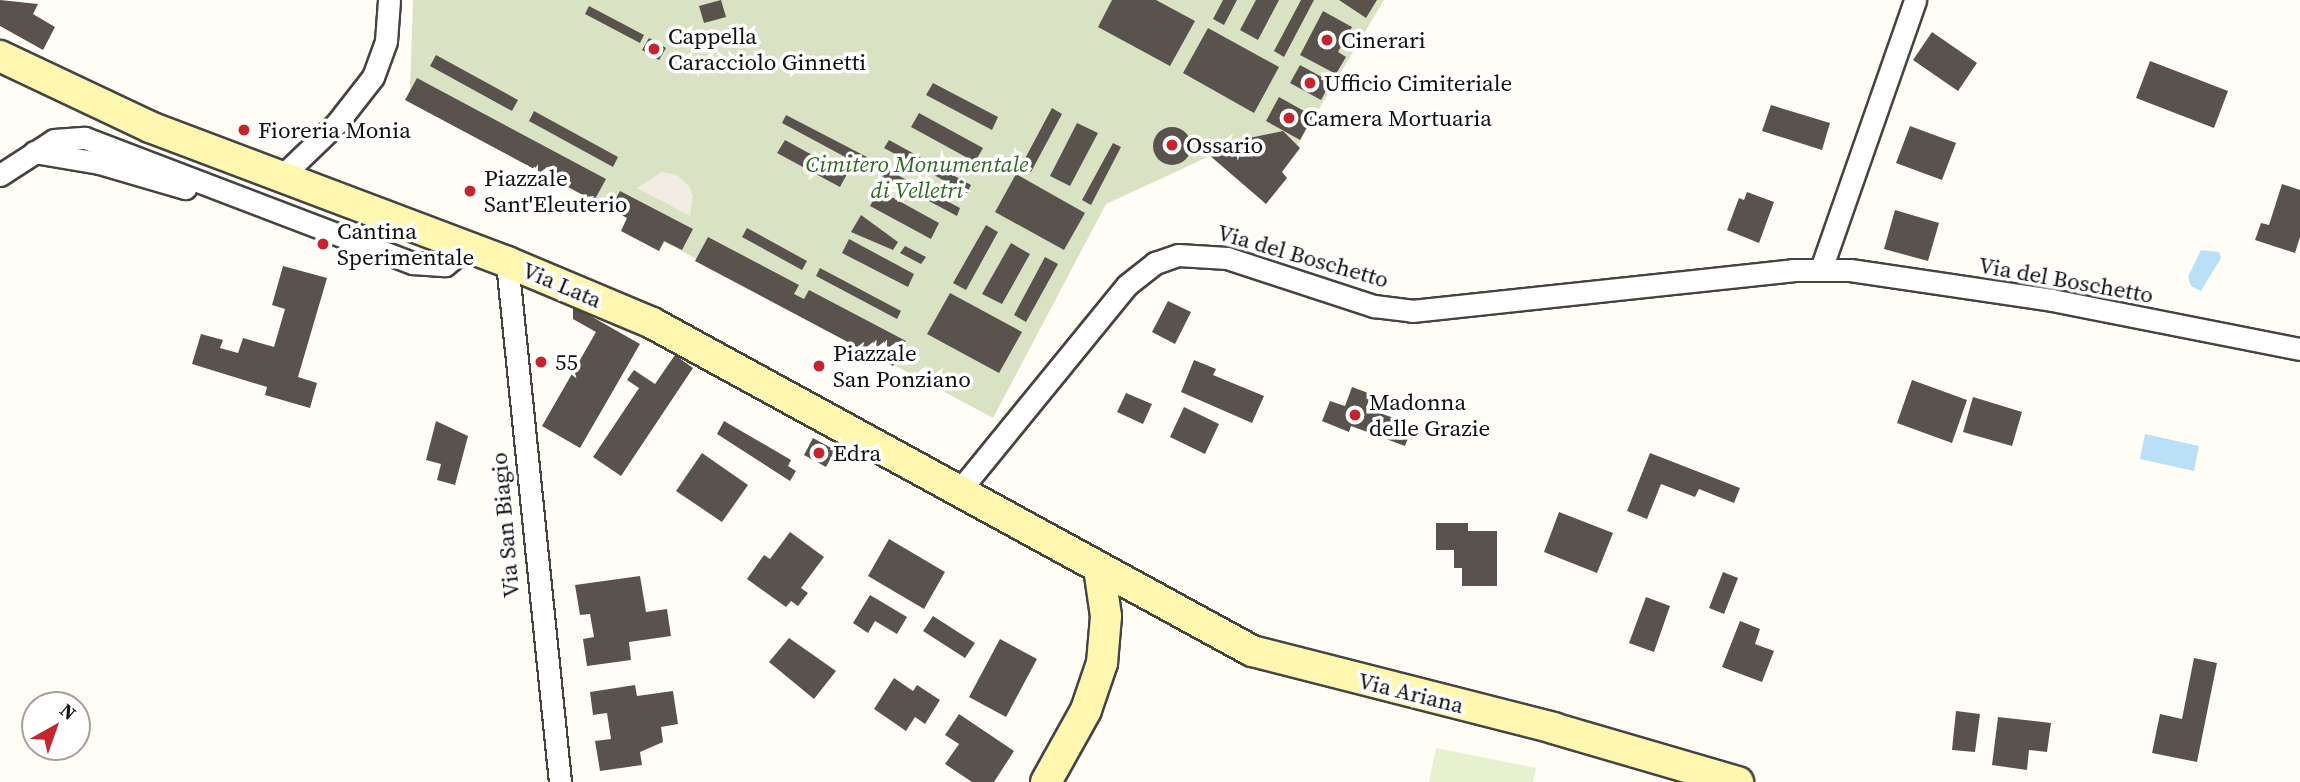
<!DOCTYPE html>
<html>
<head>
<meta charset="utf-8">
<style>
	body { margin:0 }
	#map { position:relative; width:2300px; height:782px; overflow:hidden; background:#fffdf5; font-family:"Source Serif 4",serif }
	div>[style] { position:absolute }
	[style*='--x'] { left:calc(var(--x)*1px); top:calc(var(--y)*1px); width:calc(var(--w)*1px); rotate:calc(var(--a)*1deg) }
	.cemetery>* { inset:0; background:#d9e3c4 }
	.pitch>* { inset:0; background:#e6f2cf }
	.plaza>* { inset:0; background:#f1ede2 }
	.water>* { inset:0; background:#b9e0f7 }
	.building>* { inset:0; background:#5a524d }
	.round { border-radius:50% }
	.roads { filter:drop-shadow(2px 0 #444) drop-shadow(-2px 0 #444) drop-shadow(0 2px #444) drop-shadow(0 -2px #444) }
	.street>* { height:21px; margin:-10.5px; padding:0 10.5px; transform-origin:10.5px; border-radius:10.5px; background:#fff }
	.secondary>* { height:30px; margin:-15px; padding:0 15px; transform-origin:15px; border-radius:15px; background:#fff6b0 }
	.dots>* { width:19px; height:19px; translate:-50% -50%; box-sizing:border-box; border:4px solid #fff; border-radius:50% }
	span { translate:-50% -50%; white-space:nowrap; text-align:center; line-height:1.15; -webkit-text-stroke:7px #fff; paint-order:stroke }
	.poi-label { font-size:23px; color:#111 }
	.left { translate:0 -50%; text-align:left }
	.park-label { font-size:23px; color:#2f6b1f; font-style:italic }
	.street-label { font-size:23px; color:#111 }
	.north { position:absolute; left:21px; top:691px; width:70px; height:70px; box-sizing:border-box; background:#fff; border:2px solid #a0a0a0; border-radius:50%; rotate:40deg; font-size:19px; font-weight:700; line-height:28px; text-align:center; color:#111 }
	.north::after { content:''; display:block; margin:auto; width:24px; height:32px; background:#c4262e; clip-path:polygon(50% 0,100% 100%,50% 72%,0 100%) }
</style>
</head>
<body>
<div id="map">
	<div class="cemetery">
		<div style="clip-path:polygon(413px 0,1384px 0,1282px 171px,1287px 178px,1210px 156px,1106px 204px,993px 418px,665px 242px,659px 251px,621px 231px,627px 218px,405px 100px,410px 90px)"></div>
	</div>
	<div class="pitch">
		<div style="clip-path:polygon(1436px 748px,1536px 768px,1533px 782px,1429px 782px)"></div>
	</div>
	<div class="plaza">
		<div style="clip-path:polygon(662px 172px,677px 175px,689px 186px,693px 196px,690px 216px,637px 188px)"></div>
	</div>
	<div class="water">
		<div style="clip-path:polygon(2201px 250px,2219px 252px,2221px 258px,2201px 291px,2191px 286px,2188px 277px)"></div>
		<div style="clip-path:polygon(2145px 434px,2199px 446px,2194px 471px,2140px 459px)"></div>
	</div>
	<div class="building">
		<div style="clip-path:polygon(0 0,38px 4px,33px 14px,55px 27px,43px 50px,0 26px)"></div>
		<div style="clip-path:polygon(721px 0,726px 17px,704px 23px,699px 6px)"></div>
		<div style="clip-path:polygon(1112px 0,1156px 0,1195px 21px,1170px 66px,1098px 27px)"></div>
		<div style="clip-path:polygon(1223px 0,1237px 0,1224px 25px,1213px 19px)"></div>
		<div style="clip-path:polygon(1256px 0,1279px 0,1258px 40px,1240px 30px)"></div>
		<div style="clip-path:polygon(1301px 0,1314px 0,1284px 57px,1274px 51px)"></div>
		<div style="clip-path:polygon(1339px 0,1377px 0,1366px 18px)"></div>
		<div style="clip-path:polygon(589px 6px,644px 35px,640px 43px,585px 14px)"></div>
		<div style="clip-path:polygon(1323px 11px,1352px 27px,1338px 52px,1346px 57px,1336px 74px,1300px 55px)"></div>
		<div style="clip-path:polygon(1208px 28px,1279px 67px,1254px 113px,1183px 73px)"></div>
		<div style="clip-path:polygon(1932px 32px,1977px 63px,1958px 91px,1913px 60px)"></div>
		<div style="clip-path:polygon(649px 38px,666px 48px,659px 60px,642px 50px)"></div>
		<div style="clip-path:polygon(436px 55px,518px 100px,512px 111px,430px 66px)"></div>
		<div style="clip-path:polygon(2150px 61px,2228px 91px,2214px 128px,2136px 98px)"></div>
		<div style="clip-path:polygon(1300px 65px,1331px 82px,1321px 100px,1290px 83px)"></div>
		<div style="clip-path:polygon(417px 78px,606px 179px,594px 201px,405px 100px)"></div>
		<div style="clip-path:polygon(933px 83px,998px 117px,992px 130px,926px 95px)"></div>
		<div style="clip-path:polygon(1279px 97px,1313px 116px,1300px 140px,1266px 121px)"></div>
		<div style="clip-path:polygon(1771px 105px,1830px 123px,1822px 150px,1762px 131px)"></div>
		<div style="clip-path:polygon(1052px 108px,1062px 114px,1031px 172px,1021px 166px)"></div>
		<div style="clip-path:polygon(534px 111px,618px 157px,613px 167px,529px 121px)"></div>
		<div style="clip-path:polygon(919px 113px,983px 148px,975px 162px,911px 127px)"></div>
		<div style="clip-path:polygon(786px 115px,867px 157px,862px 166px,782px 123px)"></div>
		<div style="clip-path:polygon(1077px 123px,1098px 133px,1070px 186px,1050px 176px)"></div>
		<div style="clip-path:polygon(1910px 126px,1956px 143px,1942px 180px,1896px 163px)"></div>
		<div class="round" style="left:1153px;top:127px;width:38px;height:38px"></div>
		<div style="clip-path:polygon(1283px 131px,1300px 148px,1282px 172px,1287px 178px,1266px 204px,1201px 148px)"></div>
		<div style="clip-path:polygon(785px 140px,847px 174px,840px 187px,777px 153px)"></div>
		<div style="clip-path:polygon(889px 140px,971px 185px,967px 193px,884px 148px)"></div>
		<div style="clip-path:polygon(1113px 143px,1121px 147px,1091px 205px,1082px 200px)"></div>
		<div style="clip-path:polygon(886px 169px,960px 208px,957px 216px,882px 176px)"></div>
		<div style="clip-path:polygon(1016px 174px,1085px 213px,1064px 250px,995px 212px)"></div>
		<div style="clip-path:polygon(2282px 184px,2300px 190px,2300px 237px,2295px 253px,2255px 240px,2261px 223px,2269px 225px)"></div>
		<div style="clip-path:polygon(879px 190px,939px 223px,931px 239px,870px 206px)"></div>
		<div style="clip-path:polygon(620px 191px,693px 229px,682px 250px,664px 241px,659px 251px,621px 231px,627px 218px,610px 209px)"></div>
		<div style="clip-path:polygon(1747px 192px,1774px 202px,1759px 243px,1727px 230px,1739px 198px,1744px 200px)"></div>
		<div style="clip-path:polygon(1895px 210px,1939px 223px,1928px 261px,1884px 249px)"></div>
		<div style="clip-path:polygon(861px 215px,898px 242px,893px 250px,851px 232px)"></div>
		<div style="clip-path:polygon(986px 225px,998px 232px,966px 290px,953px 283px)"></div>
		<div style="clip-path:polygon(747px 228px,807px 261px,802px 270px,742px 237px)"></div>
		<div style="clip-path:polygon(708px 237px,799px 285px,794px 294px,804px 299px,809px 290px,906px 341px,893px 366px,695px 261px)"></div>
		<div style="clip-path:polygon(849px 239px,914px 274px,908px 287px,842px 253px)"></div>
		<div style="clip-path:polygon(1011px 243px,1030px 254px,1002px 304px,982px 294px)"></div>
		<div style="clip-path:polygon(905px 246px,926px 257px,921px 264px,900px 253px)"></div>
		<div style="clip-path:polygon(1045px 257px,1058px 264px,1026px 322px,1014px 315px)"></div>
		<div style="clip-path:polygon(283px 266px,327px 278px,298px 377px,317px 383px,310px 408px,265px 395px,267px 387px,192px 364px,201px 334px,223px 340px,220px 348px,238px 353px,243px 338px,274px 347px,285px 309px,272px 305px)"></div>
		<div style="clip-path:polygon(820px 268px,901px 311px,897px 319px,816px 276px)"></div>
		<div style="clip-path:polygon(950px 293px,1022px 332px,999px 373px,927px 334px)"></div>
		<div style="clip-path:polygon(1168px 301px,1191px 312px,1175px 344px,1152px 332px)"></div>
		<div style="clip-path:polygon(573px 306px,640px 344px,580px 448px,542px 426px,596px 332px,573px 319px)"></div>
		<div style="clip-path:polygon(675px 355px,693px 368px,621px 476px,593px 457px,639px 388px,627px 380px,634px 370px,655px 384px)"></div>
		<div style="clip-path:polygon(1194px 360px,1216px 369px,1213px 375px,1264px 396px,1252px 423px,1181px 392px)"></div>
		<div style="clip-path:polygon(1912px 380px,1967px 400px,1952px 443px,1897px 423px)"></div>
		<div style="clip-path:polygon(1352px 387px,1371px 394px,1366px 408px,1413px 425px,1405px 446px,1351px 426px,1349px 432px,1322px 421px,1330px 401px,1345px 406px)"></div>
		<div style="clip-path:polygon(1126px 393px,1152px 404px,1143px 424px,1117px 412px)"></div>
		<div style="clip-path:polygon(1973px 397px,2022px 412px,2012px 446px,1963px 432px)"></div>
		<div style="clip-path:polygon(1184px 407px,1219px 424px,1205px 454px,1170px 437px)"></div>
		<div style="clip-path:polygon(436px 421px,468px 436px,455px 485px,437px 480px,441px 464px,426px 460px)"></div>
		<div style="clip-path:polygon(724px 421px,791px 460px,788px 466px,796px 471px,790px 481px,717px 434px)"></div>
		<div style="clip-path:polygon(813px 438px,835px 450px,826px 467px,804px 455px)"></div>
		<div style="clip-path:polygon(702px 453px,748px 485px,722px 522px,676px 491px)"></div>
		<div style="clip-path:polygon(1650px 453px,1740px 488px,1734px 503px,1699px 489px,1695px 497px,1661px 484px,1647px 519px,1627px 511px)"></div>
		<div style="clip-path:polygon(1559px 512px,1613px 533px,1597px 573px,1544px 552px)"></div>
		<div style="clip-path:polygon(1436px 523px,1468px 523px,1468px 531px,1497px 531px,1497px 586px,1462px 586px,1462px 568px,1454px 568px,1454px 550px,1436px 550px)"></div>
		<div style="clip-path:polygon(790px 532px,824px 557px,801px 588px,808px 593px,798px 606px,791px 601px,786px 607px,747px 579px,764px 555px,770px 559px)"></div>
		<div style="clip-path:polygon(889px 539px,945px 572px,924px 609px,868px 576px)"></div>
		<div style="clip-path:polygon(1723px 572px,1738px 578px,1724px 614px,1709px 608px)"></div>
		<div style="clip-path:polygon(640px 576px,646px 612px,667px 609px,671px 636px,629px 642px,631px 660px,587px 666px,583px 639px,594px 637px,590px 614px,580px 615px,575px 585px)"></div>
		<div style="clip-path:polygon(870px 595px,907px 617px,897px 634px,875px 621px,868px 633px,853px 623px)"></div>
		<div style="clip-path:polygon(1646px 597px,1670px 606px,1654px 652px,1629px 643px)"></div>
		<div style="clip-path:polygon(933px 616px,975px 643px,965px 658px,923px 631px)"></div>
		<div style="clip-path:polygon(1740px 621px,1760px 629px,1755px 644px,1774px 651px,1762px 682px,1722px 667px)"></div>
		<div style="clip-path:polygon(789px 638px,836px 671px,814px 699px,769px 662px)"></div>
		<div style="clip-path:polygon(1000px 639px,1037px 659px,1006px 717px,969px 697px)"></div>
		<div style="clip-path:polygon(2194px 658px,2217px 663px,2197px 762px,2152px 753px,2160px 714px,2182px 719px)"></div>
		<div style="clip-path:polygon(894px 678px,913px 691px,917px 685px,940px 700px,925px 724px,915px 717px,906px 731px,874px 709px)"></div>
		<div style="clip-path:polygon(635px 685px,637px 696px,673px 691px,678px 724px,661px 727px,663px 742px,640px 752px,642px 765px,600px 771px,595px 741px,611px 739px,607px 713px,593px 715px,590px 692px)"></div>
		<div style="clip-path:polygon(1956px 711px,1980px 714px,1975px 752px,1952px 750px)"></div>
		<div style="clip-path:polygon(959px 714px,1014px 751px,994px 782px,972px 782px,945px 764px,959px 744px,945px 735px)"></div>
		<div style="clip-path:polygon(1998px 717px,2051px 723px,2047px 752px,2029px 750px,2027px 770px,1992px 765px)"></div>
	</div>
	<div class="roads">
		<div class="street">
			<div style="--x:34;--y:152;--w:66;--a:9.6"></div>
			<div style="--x:99;--y:163;--w:90;--a:16.2"></div>
			<div style="--x:0;--y:175;--w:64;--a:-32.9"></div>
			<div style="--x:54;--y:140;--w:31;--a:-4"></div>
			<div style="--x:85;--y:138;--w:351;--a:20.9"></div>
			<div style="--x:413;--y:263;--w:32;--a:4"></div>
			<div style="--x:445;--y:265;--w:28;--a:-39"></div>
			<div style="--x:282;--y:176;--w:76;--a:-43.9"></div>
			<div style="--x:337;--y:123;--w:58;--a:-52"></div>
			<div style="--x:373;--y:77;--w:38;--a:-70"></div>
			<div style="--x:386;--y:41;--w:41;--a:-85.8"></div>
			<div style="--x:507;--y:262;--w:523;--a:84.18"></div>
			<div style="--x:1821;--y:269;--w:285;--a:-70.7"></div>
			<div style="--x:959;--y:491;--w:266;--a:-50.8"></div>
			<div style="--x:1127;--y:285;--w:36;--a:-38"></div>
			<div style="--x:1155;--y:263;--w:24;--a:-19"></div>
			<div style="--x:1178;--y:255;--w:49;--a:3.5"></div>
			<div style="--x:1227;--y:258;--w:155;--a:18.1"></div>
			<div style="--x:1374;--y:306;--w:38;--a:7"></div>
			<div style="--x:1412;--y:311;--w:383;--a:-6.1"></div>
			<div style="--x:1793;--y:270;--w:57;--a:0"></div>
			<div style="--x:1850;--y:270;--w:204;--a:8.4"></div>
			<div style="--x:2052;--y:300;--w:253;--a:11.2"></div>
		</div>
		<div class="secondary">
			<div style="--x:0;--y:56;--w:166;--a:25.3"></div>
			<div style="--x:150;--y:127;--w:382;--a:20.7"></div>
			<div style="--x:507;--y:262;--w:157;--a:22.8"></div>
			<div style="--x:652;--y:323;--w:684;--a:28.66"></div>
			<div style="--x:1252;--y:651;--w:311;--a:14.3"></div>
			<div style="--x:1553;--y:728;--w:193;--a:16.3"></div>
			<div style="--x:1046;--y:782;--w:82;--a:-60.9"></div>
			<div style="--x:1086;--y:710;--w:50;--a:-71.2"></div>
			<div style="--x:1102;--y:663;--w:47;--a:-85.1"></div>
			<div style="--x:1106;--y:616;--w:49;--a:-98.3"></div>
		</div>
	</div>
	<div class="dots">
		<div style="left:1327px;top:40px;background:#c4262e"></div>
		<div style="left:654px;top:49px;background:#c4262e"></div>
		<div style="left:1310px;top:83px;background:#c4262e"></div>
		<div style="left:1289px;top:118px;background:#c4262e"></div>
		<div style="left:244px;top:130px;background:#c4262e"></div>
		<div style="left:1172px;top:145px;background:#c4262e"></div>
		<div style="left:470px;top:191px;background:#c4262e"></div>
		<div style="left:323px;top:244px;background:#c4262e"></div>
		<div style="left:541px;top:362px;background:#c4262e"></div>
		<div style="left:819px;top:366px;background:#c4262e"></div>
		<div style="left:1355px;top:415px;background:#c4262e"></div>
		<div style="left:819px;top:453px;background:#c4262e"></div>
	</div>
	<div class="poi-label">
		<span class="left" style="left:668px;top:49px">Cappella<br>Caracciolo Ginnetti</span>
		<span class="left" style="left:1341px;top:40px">Cinerari</span>
		<span class="left" style="left:1324px;top:83px">Ufficio Cimiteriale</span>
		<span class="left" style="left:1303px;top:118px">Camera Mortuaria</span>
		<span class="left" style="left:258px;top:130px">Fioreria Monia</span>
		<span class="left" style="left:1186px;top:145px">Ossario</span>
		<span class="left" style="left:484px;top:191px">Piazzale<br>Sant'Eleuterio</span>
		<span class="left" style="left:337px;top:244px">Cantina<br>Sperimentale</span>
		<span class="left" style="left:833px;top:366px">Piazzale<br>San Ponziano</span>
		<span class="left" style="left:555px;top:362px">55</span>
		<span class="left" style="left:1369px;top:415px">Madonna<br>delle Grazie</span>
		<span class="left" style="left:833px;top:453px">Edra</span>
	</div>
	<div class="park-label">
		<span style="left:917px;top:177px">Cimitero Monumentale<br>di Velletri</span>
	</div>
	<div class="street-label">
		<span style="left:1303px;top:256px;rotate:16deg">Via del Boschetto</span>
		<span style="left:2066px;top:280px;rotate:10deg">Via del Boschetto</span>
		<span style="left:562px;top:285px;rotate:23deg">Via Lata</span>
		<span style="left:505px;top:525px;rotate:-95deg">Via San Biagio</span>
		<span style="left:1411px;top:693px;rotate:14deg">Via Ariana</span>
	</div>
	<div class="north">N</div>
</div>
</body>
</html>
